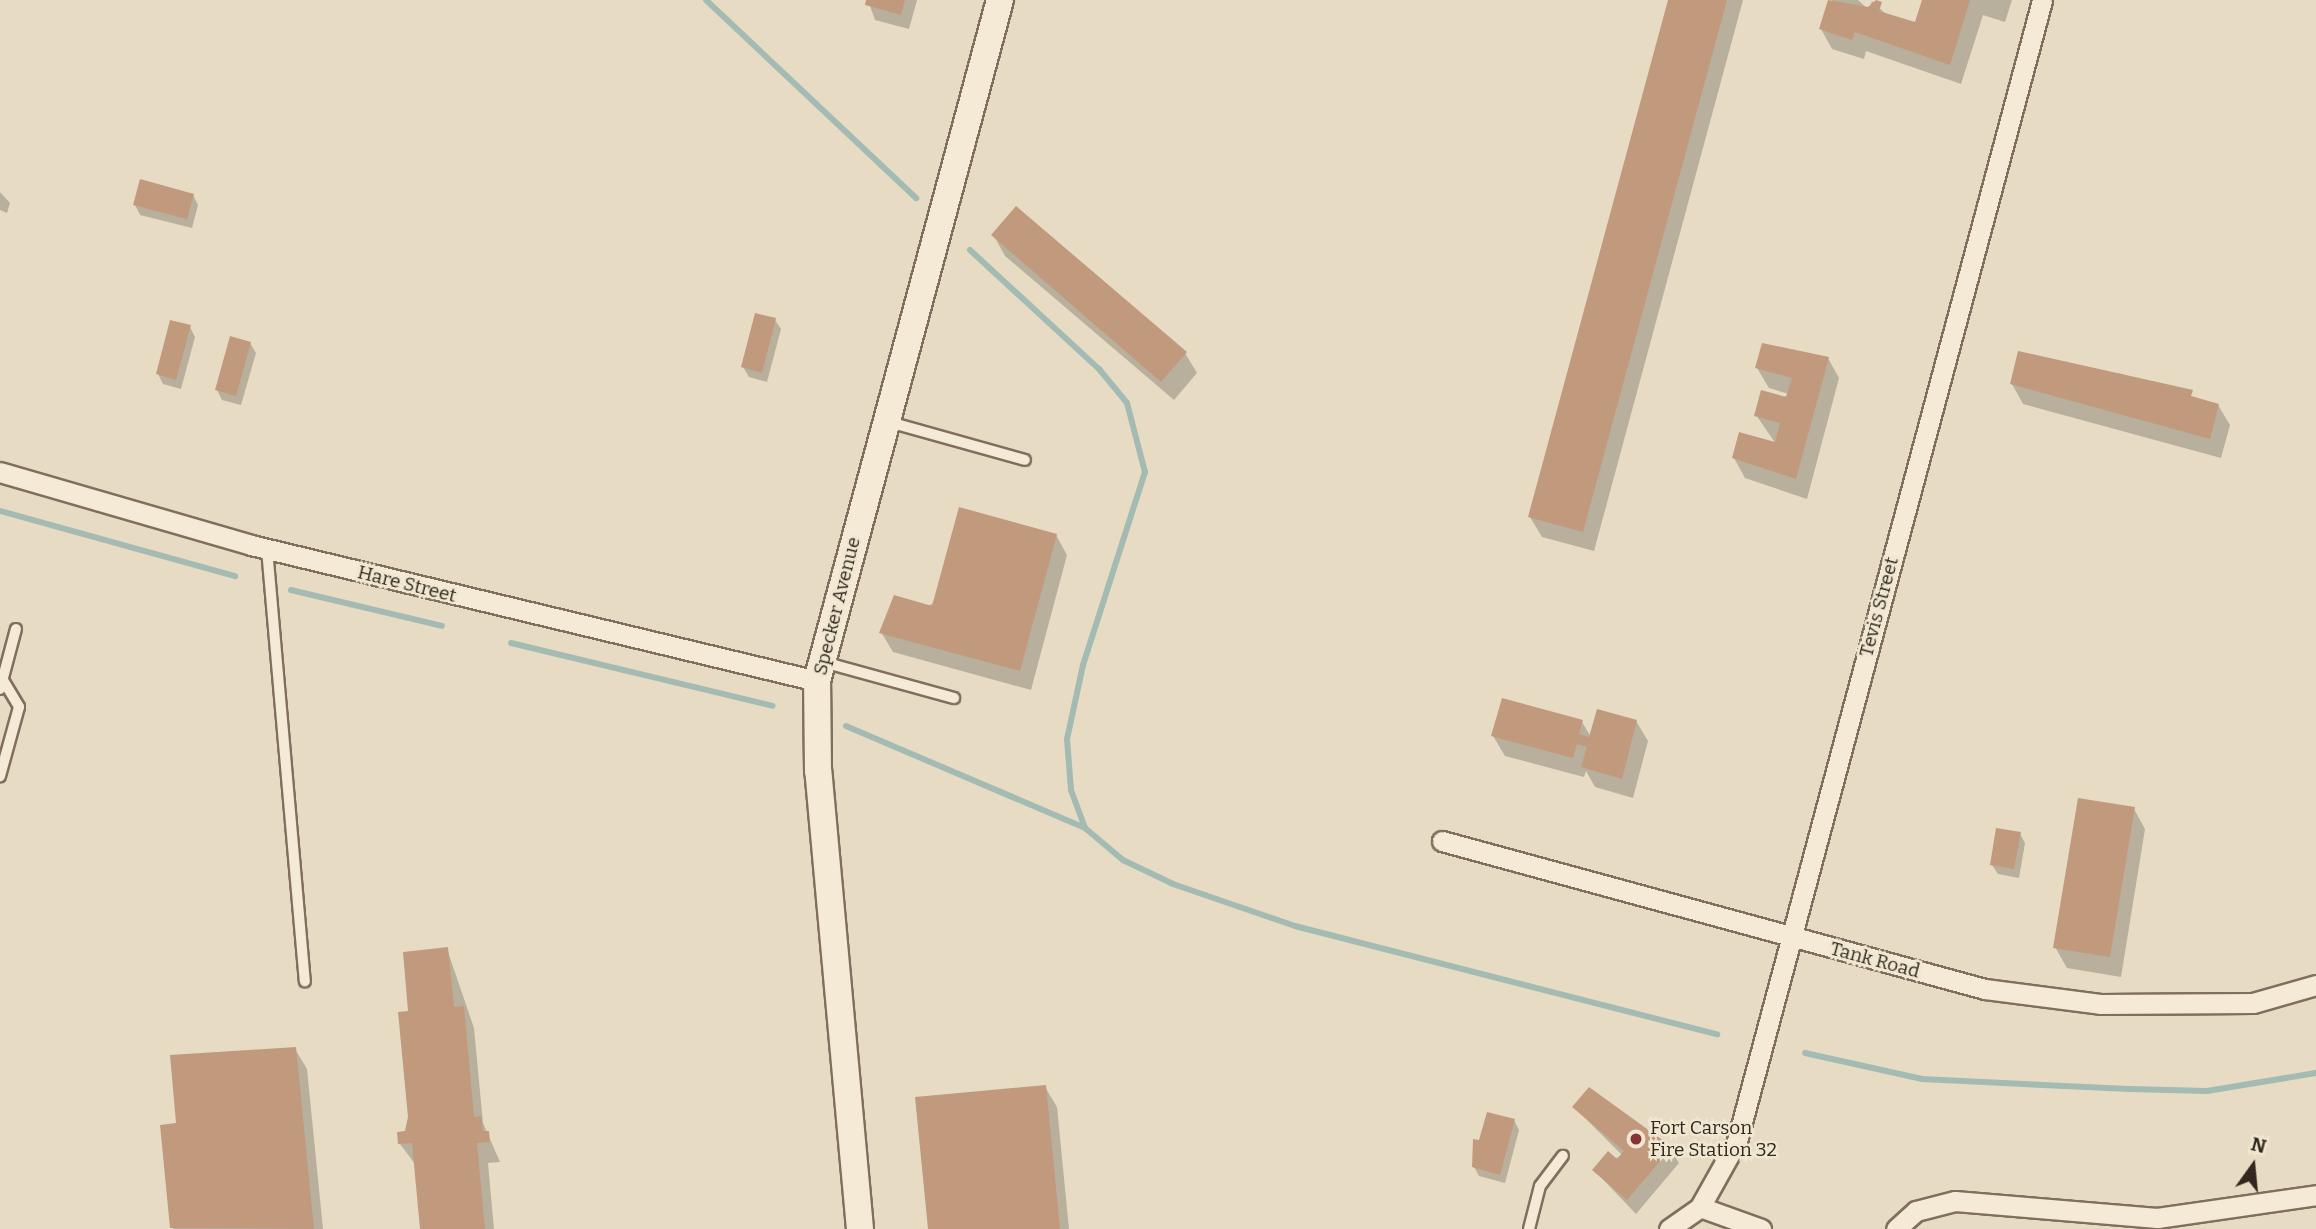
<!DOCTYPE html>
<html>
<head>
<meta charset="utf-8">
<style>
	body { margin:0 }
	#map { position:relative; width:2316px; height:1229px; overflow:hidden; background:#e7dcc3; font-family:Bitter,serif }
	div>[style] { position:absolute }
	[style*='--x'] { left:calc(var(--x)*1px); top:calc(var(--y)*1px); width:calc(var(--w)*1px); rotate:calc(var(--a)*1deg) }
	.shadow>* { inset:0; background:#0003 }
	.stream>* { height:6px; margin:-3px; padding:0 3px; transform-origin:3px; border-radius:3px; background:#a4bbb4 }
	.building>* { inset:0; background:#c1997d }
	.roads { filter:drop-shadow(2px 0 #7f6f5c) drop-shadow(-2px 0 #7f6f5c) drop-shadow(0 2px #7f6f5c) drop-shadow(0 -2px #7f6f5c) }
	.lane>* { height:10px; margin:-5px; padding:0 5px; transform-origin:5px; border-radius:5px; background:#f4ead5 }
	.street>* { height:19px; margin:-9.5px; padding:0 9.5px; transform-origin:9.5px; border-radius:9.5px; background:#f4ead5 }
	.secondary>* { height:26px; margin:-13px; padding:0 13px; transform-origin:13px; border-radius:13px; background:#f4ead5 }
	.dots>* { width:19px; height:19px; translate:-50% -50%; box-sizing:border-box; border:4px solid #f0e7d1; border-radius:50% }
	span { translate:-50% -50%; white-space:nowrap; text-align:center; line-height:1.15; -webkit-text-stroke:5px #f0e7d1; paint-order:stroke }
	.street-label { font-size:19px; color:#31271e }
	.poi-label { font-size:19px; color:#31271e }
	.left { translate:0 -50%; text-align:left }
	.north { position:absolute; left:2218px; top:1131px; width:70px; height:70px; -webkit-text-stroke:5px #f0e7d1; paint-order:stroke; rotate:15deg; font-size:19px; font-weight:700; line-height:28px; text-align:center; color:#31271e }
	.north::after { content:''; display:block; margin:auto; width:24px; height:32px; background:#31271e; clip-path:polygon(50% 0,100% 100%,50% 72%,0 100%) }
</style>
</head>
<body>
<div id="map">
	<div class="shadow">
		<div style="clip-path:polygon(868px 0,917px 0,909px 29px,875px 20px)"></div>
		<div style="clip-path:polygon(1669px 0,1743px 0,1594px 551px,1542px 537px,1530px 517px)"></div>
		<div style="clip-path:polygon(1832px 0,1858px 0,1869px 10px,1872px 1px,1888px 16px,1916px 24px,1924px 0,2012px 0,2005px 22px,1983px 15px,1961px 84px,1866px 51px,1864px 59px,1832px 49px,1821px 29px)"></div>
		<div style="clip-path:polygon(0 192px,10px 203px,7px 213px,0 210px)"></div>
		<div style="clip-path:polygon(193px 195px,198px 205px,192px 228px,140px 215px,135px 205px)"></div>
		<div style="clip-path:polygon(994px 236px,1185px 353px,1197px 373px,1174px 400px,1005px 256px)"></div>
		<div style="clip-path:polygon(775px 320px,781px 329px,767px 382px,749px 377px,743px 367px)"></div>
		<div style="clip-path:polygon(190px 327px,195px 337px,181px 389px,163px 384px,158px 374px)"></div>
		<div style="clip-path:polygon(250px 343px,256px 353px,241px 405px,222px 400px,217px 390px)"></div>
		<div style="clip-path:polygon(1828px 358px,1839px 378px,1807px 499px,1745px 478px,1734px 458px,1776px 444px,1756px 415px,1789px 394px,1769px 388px,1757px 368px)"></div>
		<div style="clip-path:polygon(2119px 373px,2218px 405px,2230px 425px,2221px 458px,2023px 404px,2012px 384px,2118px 379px)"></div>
		<div style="clip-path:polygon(1056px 535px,1067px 555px,1031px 690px,893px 652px,881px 632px)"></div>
		<div style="clip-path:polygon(1636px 721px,1648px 741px,1633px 798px,1595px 787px,1586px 771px,1584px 777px,1505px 756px,1493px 736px,1582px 722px,1591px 737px)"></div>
		<div style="clip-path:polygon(2134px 809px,2145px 829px,2121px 977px,2067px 968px,2055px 947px)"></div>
		<div style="clip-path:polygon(2020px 834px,2025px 843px,2019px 878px,1998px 874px,1992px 865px)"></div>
		<div style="clip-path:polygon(447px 949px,474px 1028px,483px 1123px,500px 1162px,488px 1163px,494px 1229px,422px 1229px,415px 1164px,400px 1144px,410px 1117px,410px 1013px)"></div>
		<div style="clip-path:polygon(295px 1049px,307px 1069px,323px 1229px,173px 1229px,178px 1125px)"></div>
		<div style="clip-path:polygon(1045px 1087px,1057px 1107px,1069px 1229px,930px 1229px)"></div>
		<div style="clip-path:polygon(1574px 1107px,1670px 1149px,1679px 1163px,1636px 1214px,1594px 1170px,1622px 1155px)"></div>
		<div style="clip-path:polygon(1514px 1120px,1519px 1130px,1505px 1183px,1479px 1176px,1474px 1167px,1481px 1142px)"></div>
	</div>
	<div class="stream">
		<div style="--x:706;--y:0;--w:289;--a:43.3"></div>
		<div style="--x:970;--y:250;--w:176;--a:42.7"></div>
		<div style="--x:1099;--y:369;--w:44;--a:50.5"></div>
		<div style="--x:1127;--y:403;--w:71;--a:75.4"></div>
		<div style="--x:1145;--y:472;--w:203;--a:107.8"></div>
		<div style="--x:1083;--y:665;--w:76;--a:102.2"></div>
		<div style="--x:1067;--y:739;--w:51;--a:85.5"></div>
		<div style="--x:1071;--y:790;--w:40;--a:69.8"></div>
		<div style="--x:1085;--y:828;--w:50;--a:40.1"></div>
		<div style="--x:1123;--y:860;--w:55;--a:25.6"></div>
		<div style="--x:1173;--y:884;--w:129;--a:19"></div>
		<div style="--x:1295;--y:926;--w:436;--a:14.4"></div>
		<div style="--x:0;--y:511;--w:244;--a:15.5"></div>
		<div style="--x:291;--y:590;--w:155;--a:13.4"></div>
		<div style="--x:511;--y:643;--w:269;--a:13.5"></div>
		<div style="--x:846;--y:726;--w:260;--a:23.1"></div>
		<div style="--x:1805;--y:1053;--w:120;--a:12.5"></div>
		<div style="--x:1922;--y:1079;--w:207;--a:2.8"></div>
		<div style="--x:2129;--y:1089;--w:78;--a:1.5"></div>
		<div style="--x:2207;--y:1091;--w:110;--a:-9.4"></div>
	</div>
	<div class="building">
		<div style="clip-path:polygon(866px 0,905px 0,901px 15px,865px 5px)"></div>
		<div style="clip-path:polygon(1668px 0,1727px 0,1583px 532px,1528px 517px)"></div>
		<div style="clip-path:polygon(1828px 0,1868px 7px,1876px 0,1882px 2px,1879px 11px,1915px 22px,1922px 0,1970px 0,1950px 65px,1855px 32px,1852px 40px,1819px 29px)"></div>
		<div style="clip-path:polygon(140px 179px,194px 194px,187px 219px,133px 205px)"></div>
		<div style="clip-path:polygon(1016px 206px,1187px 352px,1161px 382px,991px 235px)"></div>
		<div style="clip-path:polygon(755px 313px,776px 318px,762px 373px,741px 367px)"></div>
		<div style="clip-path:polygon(170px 320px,191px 325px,176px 380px,156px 374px)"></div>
		<div style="clip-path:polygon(230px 336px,251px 342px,236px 396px,215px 390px)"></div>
		<div style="clip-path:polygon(1762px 343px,1829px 357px,1796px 479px,1732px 458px,1739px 432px,1775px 442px,1780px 423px,1754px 416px,1761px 390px,1786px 397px,1792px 378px,1755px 368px)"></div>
		<div style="clip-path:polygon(2018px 351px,2193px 390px,2191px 396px,2219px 404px,2210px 439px,2010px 384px)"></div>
		<div style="clip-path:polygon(959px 507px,1057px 534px,1020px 671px,879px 633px,894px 595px,932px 606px)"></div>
		<div style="clip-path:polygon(1502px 698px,1583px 720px,1579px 734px,1589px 737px,1597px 709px,1637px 720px,1622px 779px,1581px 767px,1587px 747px,1577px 744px,1573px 758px,1491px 736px)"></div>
		<div style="clip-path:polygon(2078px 798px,2135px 807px,2110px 957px,2053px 948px)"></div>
		<div style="clip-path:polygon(1996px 828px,2021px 832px,2014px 869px,1990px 865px)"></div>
		<div style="clip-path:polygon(448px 947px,454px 1007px,464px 1006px,474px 1117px,481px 1116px,483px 1131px,489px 1131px,490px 1142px,477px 1143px,485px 1229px,420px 1229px,412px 1143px,398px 1144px,397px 1132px,405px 1131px,408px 1117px,398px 1012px,408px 1011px,403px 952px)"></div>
		<div style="clip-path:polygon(296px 1047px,314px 1229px,170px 1228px,160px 1125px,176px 1123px,170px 1055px)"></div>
		<div style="clip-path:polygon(1046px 1085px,1060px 1229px,928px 1229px,915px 1097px)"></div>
		<div style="clip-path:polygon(1589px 1087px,1672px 1147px,1627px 1200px,1592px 1170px,1608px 1151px,1617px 1159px,1624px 1151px,1572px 1107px)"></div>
		<div style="clip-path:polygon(1487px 1112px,1515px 1119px,1500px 1175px,1472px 1167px,1473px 1139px,1479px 1140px)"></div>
	</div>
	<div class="roads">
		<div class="lane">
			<div style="--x:889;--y:422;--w:141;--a:15.6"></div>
			<div style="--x:267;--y:549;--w:434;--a:85"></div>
			<div style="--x:823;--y:662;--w:136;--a:15.4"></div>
			<div style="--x:0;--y:675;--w:37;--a:59"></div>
			<div style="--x:19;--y:707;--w:72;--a:105.4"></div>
			<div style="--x:0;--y:689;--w:62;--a:-75.1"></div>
			<div style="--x:1529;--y:1229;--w:44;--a:-75.7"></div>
			<div style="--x:1540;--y:1186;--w:38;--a:-53"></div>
		</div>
		<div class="street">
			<div style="--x:0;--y:472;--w:261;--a:16.2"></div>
			<div style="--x:251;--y:545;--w:582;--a:13.51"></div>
			<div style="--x:1442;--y:841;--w:563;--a:15.25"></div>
			<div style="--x:1985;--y:989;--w:116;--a:7.4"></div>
			<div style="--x:2100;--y:1004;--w:153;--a:-0.4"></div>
			<div style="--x:2253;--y:1003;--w:66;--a:-15.9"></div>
			<div style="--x:1700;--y:1207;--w:76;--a:-60.7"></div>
			<div style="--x:1737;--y:1141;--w:1181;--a:-75.03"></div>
			<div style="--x:1669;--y:1229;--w:38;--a:-35"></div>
			<div style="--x:1700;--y:1207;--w:65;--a:19.8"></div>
			<div style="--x:1896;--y:1229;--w:27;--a:-42"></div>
			<div style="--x:1916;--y:1211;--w:40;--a:-14.4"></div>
			<div style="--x:1955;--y:1201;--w:203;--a:4.8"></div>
			<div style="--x:2157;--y:1218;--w:161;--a:-8.2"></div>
		</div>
		<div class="secondary">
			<div style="--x:860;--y:1229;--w:460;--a:-95.2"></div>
			<div style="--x:818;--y:771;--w:90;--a:-90.6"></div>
			<div style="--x:817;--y:681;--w:705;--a:-74.96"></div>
		</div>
	</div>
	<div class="dots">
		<div style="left:1636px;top:1139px;background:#863435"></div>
	</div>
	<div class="street-label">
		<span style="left:407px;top:584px;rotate:14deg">Hare Street</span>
		<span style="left:837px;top:606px;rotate:-76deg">Specker Avenue</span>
		<span style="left:1879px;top:607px;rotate:-75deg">Tevis Street</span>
		<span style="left:1875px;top:960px;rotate:15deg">Tank Road</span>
	</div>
	<div class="poi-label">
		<span class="left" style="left:1650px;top:1139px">Fort Carson<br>Fire Station 32</span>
	</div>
	<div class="north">N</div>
</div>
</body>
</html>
